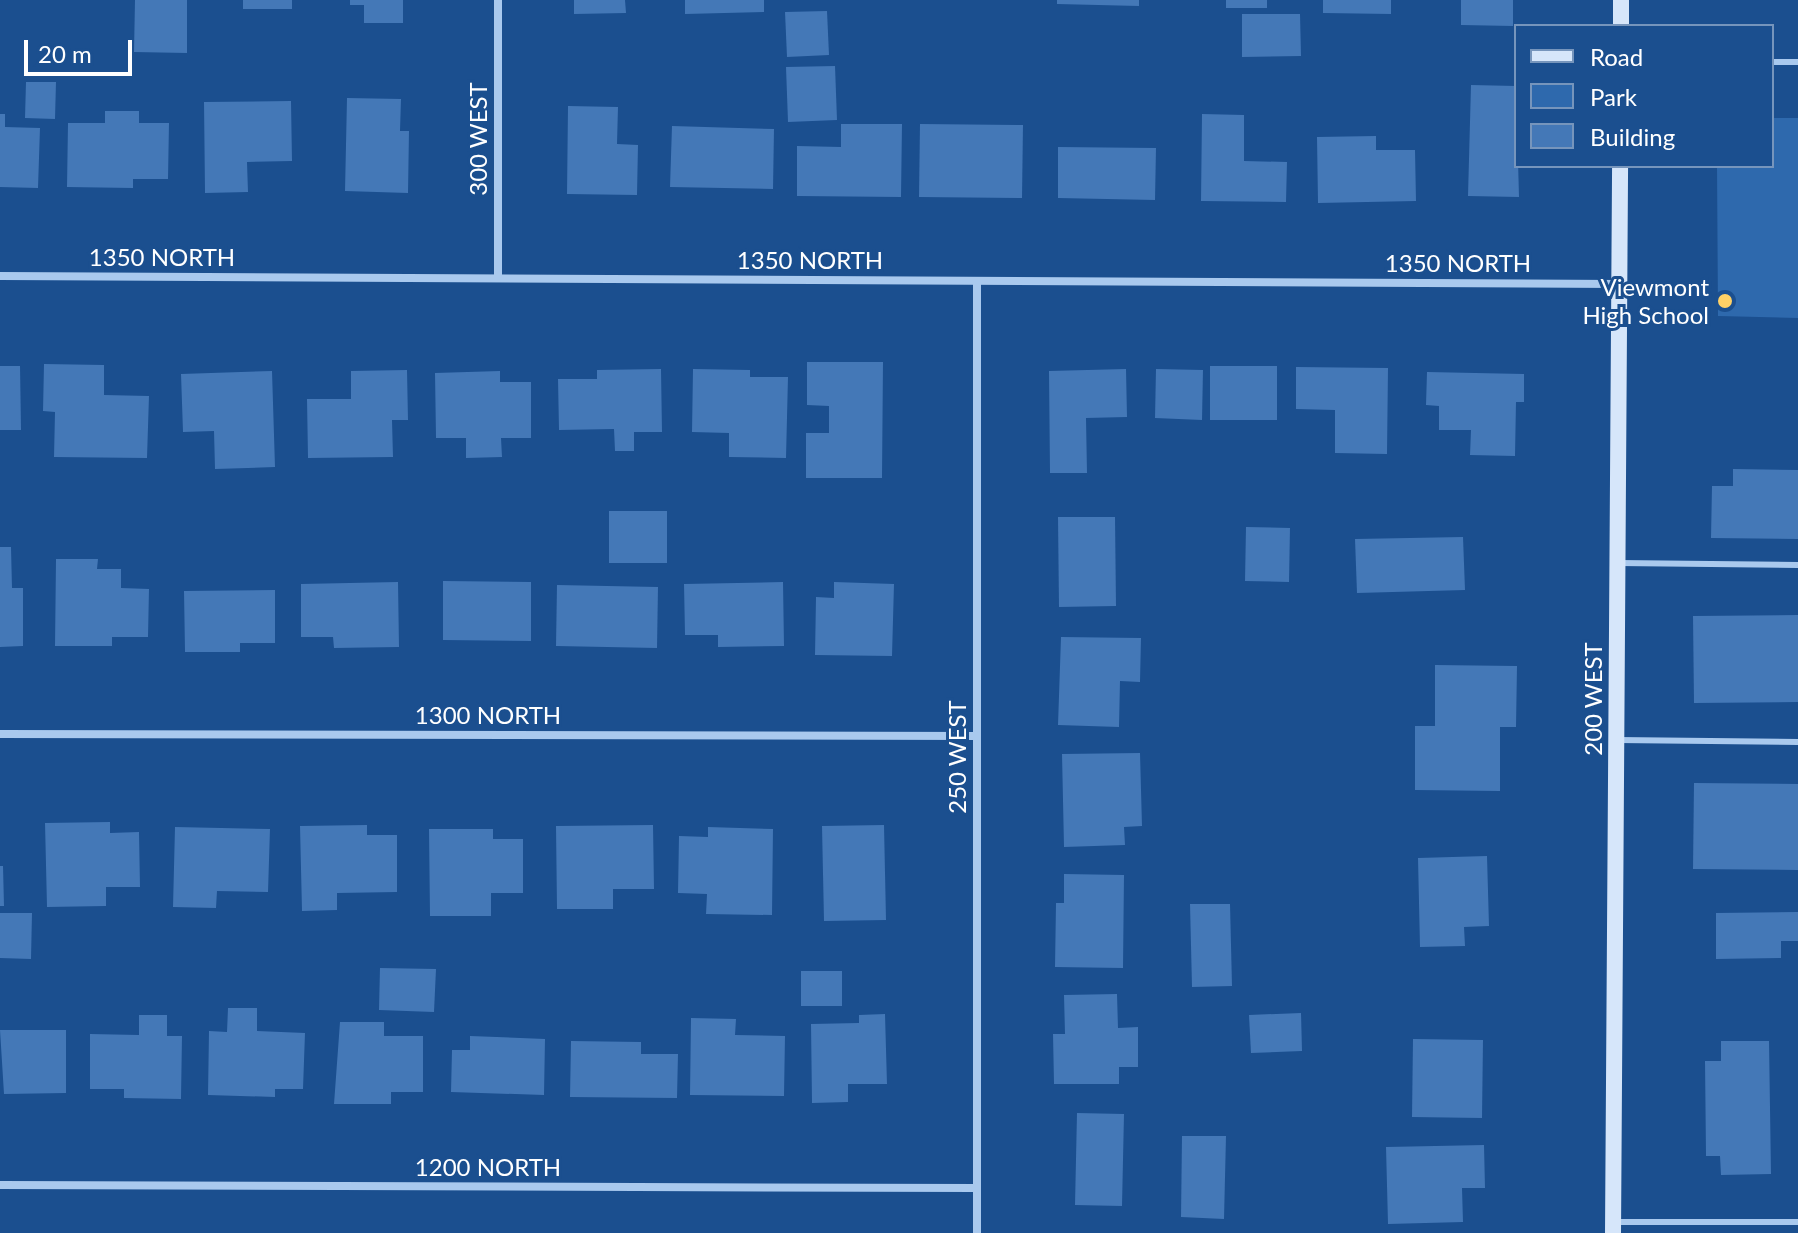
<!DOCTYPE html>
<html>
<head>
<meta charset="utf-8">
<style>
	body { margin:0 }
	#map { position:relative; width:1798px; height:1233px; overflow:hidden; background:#1b4f8f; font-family:Lato,sans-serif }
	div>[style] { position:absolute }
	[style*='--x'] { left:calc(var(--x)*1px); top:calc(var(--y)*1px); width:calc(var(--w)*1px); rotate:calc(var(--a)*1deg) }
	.green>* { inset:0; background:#2e69ad }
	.building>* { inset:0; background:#4478b7 }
	.service>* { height:6px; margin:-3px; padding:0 3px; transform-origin:3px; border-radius:3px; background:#a9c9ee }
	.minor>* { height:8px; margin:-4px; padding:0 4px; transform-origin:4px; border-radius:4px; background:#a9c9ee }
	.secondary>* { height:16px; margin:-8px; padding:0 8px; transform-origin:8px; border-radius:8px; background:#d6e6fa }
	.dots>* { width:22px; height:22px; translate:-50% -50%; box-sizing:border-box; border:4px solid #1b4f8f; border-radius:50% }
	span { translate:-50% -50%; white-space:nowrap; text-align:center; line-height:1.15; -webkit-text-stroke:6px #1b4f8f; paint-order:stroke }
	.street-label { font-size:24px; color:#fff }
	.poi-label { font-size:24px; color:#fff }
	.right { translate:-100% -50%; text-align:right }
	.legend { position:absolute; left:1514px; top:24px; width:260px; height:144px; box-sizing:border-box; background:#1b4f8f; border:2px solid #7695bc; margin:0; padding:10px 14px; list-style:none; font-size:24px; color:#fff }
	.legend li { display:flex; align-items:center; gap:16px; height:40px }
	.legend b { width:40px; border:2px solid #7695bc }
	.scale { position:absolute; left:24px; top:40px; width:108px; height:36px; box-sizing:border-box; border:4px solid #fff; border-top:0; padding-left:10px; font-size:24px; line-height:28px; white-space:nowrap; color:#fff; -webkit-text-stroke:6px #1b4f8f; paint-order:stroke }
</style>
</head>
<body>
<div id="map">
	<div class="green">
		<div style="clip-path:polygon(1772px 118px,1798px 118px,1798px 318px,1718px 316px,1717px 166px,1772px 166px)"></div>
	</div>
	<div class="building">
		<div style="clip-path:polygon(135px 0,187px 0,187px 53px,134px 52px)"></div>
		<div style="clip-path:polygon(243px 0,292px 0,292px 9px,243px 9px)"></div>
		<div style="clip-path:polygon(350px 0,403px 0,403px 23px,364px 23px,364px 5px,350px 5px)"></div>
		<div style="clip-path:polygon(574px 0,625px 0,626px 13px,574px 14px)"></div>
		<div style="clip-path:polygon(685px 0,764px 0,764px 12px,685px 14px)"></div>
		<div style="clip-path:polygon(1057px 0,1139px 0,1139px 6px,1057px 4px)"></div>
		<div style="clip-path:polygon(1226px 0,1267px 0,1267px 8px,1226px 8px)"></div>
		<div style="clip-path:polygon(1323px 0,1391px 0,1391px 14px,1323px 13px)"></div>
		<div style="clip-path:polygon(1461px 0,1513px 0,1513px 26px,1461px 25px)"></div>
		<div style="clip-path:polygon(827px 11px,829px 55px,787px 57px,785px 12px)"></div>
		<div style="clip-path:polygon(1242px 14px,1300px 14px,1301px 56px,1242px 57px)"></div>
		<div style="clip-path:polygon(835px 66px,837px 120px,788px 122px,786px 67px)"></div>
		<div style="clip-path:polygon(26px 82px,56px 82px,55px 119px,25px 118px)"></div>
		<div style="clip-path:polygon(1471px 85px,1516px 86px,1519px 197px,1468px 196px)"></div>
		<div style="clip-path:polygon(347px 98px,401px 99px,400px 131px,409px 131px,408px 193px,345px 191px)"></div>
		<div style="clip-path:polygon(291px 101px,292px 161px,247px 162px,248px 192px,205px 193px,204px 102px)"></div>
		<div style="clip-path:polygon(568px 106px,618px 107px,617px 144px,638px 145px,637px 195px,567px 194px)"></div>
		<div style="clip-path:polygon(105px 111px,139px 111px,139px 123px,169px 123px,168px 179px,133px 179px,133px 188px,67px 187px,68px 123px,105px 123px)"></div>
		<div style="clip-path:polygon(0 114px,5px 114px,5px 127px,40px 128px,38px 188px,0 187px)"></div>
		<div style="clip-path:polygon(1202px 114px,1244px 115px,1244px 161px,1287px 162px,1286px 202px,1201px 201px)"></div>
		<div style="clip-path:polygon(841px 124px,902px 124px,901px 197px,797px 196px,797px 146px,841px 147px)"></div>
		<div style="clip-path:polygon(920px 124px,1023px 125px,1022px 198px,919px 197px)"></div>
		<div style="clip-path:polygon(672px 126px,774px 129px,773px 189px,670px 187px)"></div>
		<div style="clip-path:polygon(1376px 136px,1376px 150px,1415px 150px,1416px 201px,1318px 203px,1317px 137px)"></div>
		<div style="clip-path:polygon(1058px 147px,1156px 148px,1155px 200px,1058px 198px)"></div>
		<div style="clip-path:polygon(807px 362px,883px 362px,882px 478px,806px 478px,806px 433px,829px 433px,829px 406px,807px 405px)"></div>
		<div style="clip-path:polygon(44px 364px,104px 365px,104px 395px,149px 396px,147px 458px,54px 457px,55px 412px,43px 411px)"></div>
		<div style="clip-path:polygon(0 366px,20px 366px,21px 430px,0 430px)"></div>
		<div style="clip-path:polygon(1210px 366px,1277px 366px,1277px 420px,1210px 420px)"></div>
		<div style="clip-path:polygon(1296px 367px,1388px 368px,1387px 454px,1335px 453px,1335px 410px,1296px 409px)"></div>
		<div style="clip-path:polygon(661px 369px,662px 432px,634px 432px,634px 451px,615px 451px,614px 429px,559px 430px,558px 379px,597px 379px,597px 370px)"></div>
		<div style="clip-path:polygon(693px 369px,750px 370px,750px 377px,788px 377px,786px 458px,729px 457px,729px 433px,692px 432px)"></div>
		<div style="clip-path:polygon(1126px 369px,1127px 417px,1086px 418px,1087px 473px,1050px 473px,1049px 371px)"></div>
		<div style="clip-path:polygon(1156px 369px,1203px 370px,1202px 420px,1155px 418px)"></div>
		<div style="clip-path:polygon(407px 370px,408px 420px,392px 420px,393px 457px,308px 458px,307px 399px,351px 399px,351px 371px)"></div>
		<div style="clip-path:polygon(272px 371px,275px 467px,215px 469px,214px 431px,183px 432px,181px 374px)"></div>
		<div style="clip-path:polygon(500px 371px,500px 382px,531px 382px,531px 438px,501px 438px,502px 457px,466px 458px,466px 438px,436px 438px,435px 373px)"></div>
		<div style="clip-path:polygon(1427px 372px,1524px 374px,1524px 402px,1516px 402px,1515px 456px,1470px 455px,1471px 430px,1439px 430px,1439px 406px,1426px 405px)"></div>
		<div style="clip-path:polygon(1733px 469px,1798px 470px,1798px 539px,1711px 538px,1712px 486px,1733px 486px)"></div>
		<div style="clip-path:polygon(609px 511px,667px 511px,667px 563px,609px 563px)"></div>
		<div style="clip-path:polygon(1058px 517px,1115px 517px,1116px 606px,1059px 607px)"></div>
		<div style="clip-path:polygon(1246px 527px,1290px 528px,1289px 582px,1245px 581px)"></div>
		<div style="clip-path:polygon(1463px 537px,1465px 590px,1357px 593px,1355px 539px)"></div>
		<div style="clip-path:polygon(0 547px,11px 547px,12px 588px,23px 588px,23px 646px,0 647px)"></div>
		<div style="clip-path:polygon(56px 559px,98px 559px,97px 569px,121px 569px,121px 588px,149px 589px,148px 637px,112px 637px,112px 646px,55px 646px)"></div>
		<div style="clip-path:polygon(443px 581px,531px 582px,531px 641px,443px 640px)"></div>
		<div style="clip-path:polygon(398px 582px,399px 647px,334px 648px,333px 637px,301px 637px,301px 584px)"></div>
		<div style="clip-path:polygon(783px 582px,784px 646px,718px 647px,718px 635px,685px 635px,684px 584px)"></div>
		<div style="clip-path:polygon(834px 582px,894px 584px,892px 656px,815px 655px,816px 597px,834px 598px)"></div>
		<div style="clip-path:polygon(557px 585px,658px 587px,657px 648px,556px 646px)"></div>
		<div style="clip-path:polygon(275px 590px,275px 643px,240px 643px,240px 652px,185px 652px,184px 591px)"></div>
		<div style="clip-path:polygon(1798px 615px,1798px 702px,1694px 703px,1693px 616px)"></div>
		<div style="clip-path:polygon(1061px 637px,1141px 638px,1140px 682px,1120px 681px,1119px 727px,1058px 725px)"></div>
		<div style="clip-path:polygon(1435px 665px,1517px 666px,1516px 727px,1500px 727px,1500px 791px,1415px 790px,1415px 726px,1435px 726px)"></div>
		<div style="clip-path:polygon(1140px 753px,1142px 826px,1124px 827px,1125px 845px,1064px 847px,1062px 754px)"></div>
		<div style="clip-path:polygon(1694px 783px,1798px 784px,1798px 870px,1693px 869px)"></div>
		<div style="clip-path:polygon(110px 822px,110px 833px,139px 832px,140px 887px,106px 887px,106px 906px,47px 907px,45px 823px)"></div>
		<div style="clip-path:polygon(367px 825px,367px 835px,397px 835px,397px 892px,337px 893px,337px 910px,302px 911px,300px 826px)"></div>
		<div style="clip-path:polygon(653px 825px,654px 889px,613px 889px,613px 909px,557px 909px,556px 826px)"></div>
		<div style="clip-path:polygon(884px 825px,886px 920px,824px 921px,822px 826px)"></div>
		<div style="clip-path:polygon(175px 827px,270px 829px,268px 892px,217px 891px,216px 908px,173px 907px)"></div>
		<div style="clip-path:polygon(708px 827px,773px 829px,772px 915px,706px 914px,707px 894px,678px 893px,679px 836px,708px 837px)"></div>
		<div style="clip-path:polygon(429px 829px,493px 829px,493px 839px,523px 839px,523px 893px,491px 893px,491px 916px,430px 916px)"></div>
		<div style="clip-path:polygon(1487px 856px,1489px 926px,1464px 927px,1465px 946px,1420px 947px,1418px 858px)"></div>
		<div style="clip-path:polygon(0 866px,3px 866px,4px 906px,0 906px)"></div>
		<div style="clip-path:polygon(1064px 874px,1124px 875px,1123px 968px,1055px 967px,1056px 903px,1064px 903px)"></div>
		<div style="clip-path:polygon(1190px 904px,1230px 904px,1232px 986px,1192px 987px)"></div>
		<div style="clip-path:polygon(1798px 912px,1798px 941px,1781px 941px,1781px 958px,1716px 959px,1716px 913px)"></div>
		<div style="clip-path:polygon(0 913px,32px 913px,31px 959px,0 958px)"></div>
		<div style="clip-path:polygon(380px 968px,436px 969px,434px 1012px,379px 1010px)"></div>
		<div style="clip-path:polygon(801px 971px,842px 971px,842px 1006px,801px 1006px)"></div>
		<div style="clip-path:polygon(1117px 994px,1118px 1028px,1138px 1027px,1138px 1067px,1119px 1067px,1119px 1084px,1054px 1084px,1053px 1034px,1065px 1034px,1064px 995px)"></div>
		<div style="clip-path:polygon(228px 1008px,257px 1008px,257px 1031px,305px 1033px,303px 1089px,275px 1089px,275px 1097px,208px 1095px,209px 1031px,227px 1032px)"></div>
		<div style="clip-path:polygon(1301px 1013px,1302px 1051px,1251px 1053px,1249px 1015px)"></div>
		<div style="clip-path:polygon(885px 1014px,887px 1084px,848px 1084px,848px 1102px,812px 1103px,811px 1024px,859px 1023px,859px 1015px)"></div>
		<div style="clip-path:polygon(139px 1015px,167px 1015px,167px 1036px,182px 1036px,181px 1099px,124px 1098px,124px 1089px,90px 1089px,90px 1034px,139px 1035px)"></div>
		<div style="clip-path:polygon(691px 1018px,736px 1019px,735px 1035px,785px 1036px,784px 1096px,690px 1095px)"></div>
		<div style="clip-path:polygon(340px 1022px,384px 1022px,384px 1036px,423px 1036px,423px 1092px,391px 1092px,391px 1104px,334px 1104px)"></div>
		<div style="clip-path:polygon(0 1030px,66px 1030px,66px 1093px,4px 1094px)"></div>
		<div style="clip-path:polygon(470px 1036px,545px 1039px,544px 1095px,451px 1092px,452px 1050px,470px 1050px)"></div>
		<div style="clip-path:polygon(1413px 1039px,1483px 1040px,1482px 1118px,1412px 1117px)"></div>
		<div style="clip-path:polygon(571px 1041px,641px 1042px,641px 1054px,678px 1054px,677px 1098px,570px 1097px)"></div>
		<div style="clip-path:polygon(1721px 1041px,1769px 1041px,1771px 1174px,1721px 1175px,1720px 1156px,1706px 1156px,1705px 1061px,1721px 1061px)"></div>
		<div style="clip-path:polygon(1077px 1113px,1124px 1114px,1122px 1206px,1075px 1205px)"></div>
		<div style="clip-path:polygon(1182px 1136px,1226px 1136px,1224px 1219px,1181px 1217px)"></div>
		<div style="clip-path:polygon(1484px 1145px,1485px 1188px,1462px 1188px,1463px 1222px,1388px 1224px,1386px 1147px)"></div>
	</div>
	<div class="service">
		<div style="--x:1772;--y:62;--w:26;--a:0"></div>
		<div style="--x:1618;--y:563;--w:180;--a:0.6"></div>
		<div style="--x:1617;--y:740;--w:181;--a:0.6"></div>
		<div style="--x:1614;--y:1222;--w:184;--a:0"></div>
	</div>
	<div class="minor">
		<div style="--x:0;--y:276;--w:1619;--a:0.28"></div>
		<div style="--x:498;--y:278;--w:278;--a:-90"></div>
		<div style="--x:977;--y:281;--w:952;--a:90"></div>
		<div style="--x:0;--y:734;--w:977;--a:0.12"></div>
		<div style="--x:0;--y:1185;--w:977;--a:0.18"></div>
	</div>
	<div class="secondary">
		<div style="--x:1621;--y:26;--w:26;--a:-90"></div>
		<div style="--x:1613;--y:1233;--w:1067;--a:-89.62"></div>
	</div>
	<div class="dots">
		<div style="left:1725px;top:301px;background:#ffd166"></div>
	</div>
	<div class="street-label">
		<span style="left:478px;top:139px;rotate:-90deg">300 WEST</span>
		<span style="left:162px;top:257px">1350 NORTH</span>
		<span style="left:810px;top:260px">1350 NORTH</span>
		<span style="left:1458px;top:263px">1350 NORTH</span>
		<span style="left:1593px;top:699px;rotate:-90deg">200 WEST</span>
		<span style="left:488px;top:715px">1300 NORTH</span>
		<span style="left:957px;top:757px;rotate:-90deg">250 WEST</span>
		<span style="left:488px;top:1167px">1200 NORTH</span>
	</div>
	<div class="poi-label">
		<span class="right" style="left:1709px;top:301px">Viewmont<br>High School</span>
	</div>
	<ul class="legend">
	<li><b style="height:10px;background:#d6e6fa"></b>Road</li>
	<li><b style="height:22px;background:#2e69ad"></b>Park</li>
	<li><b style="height:22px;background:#4478b7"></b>Building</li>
	</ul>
	<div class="scale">20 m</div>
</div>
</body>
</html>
